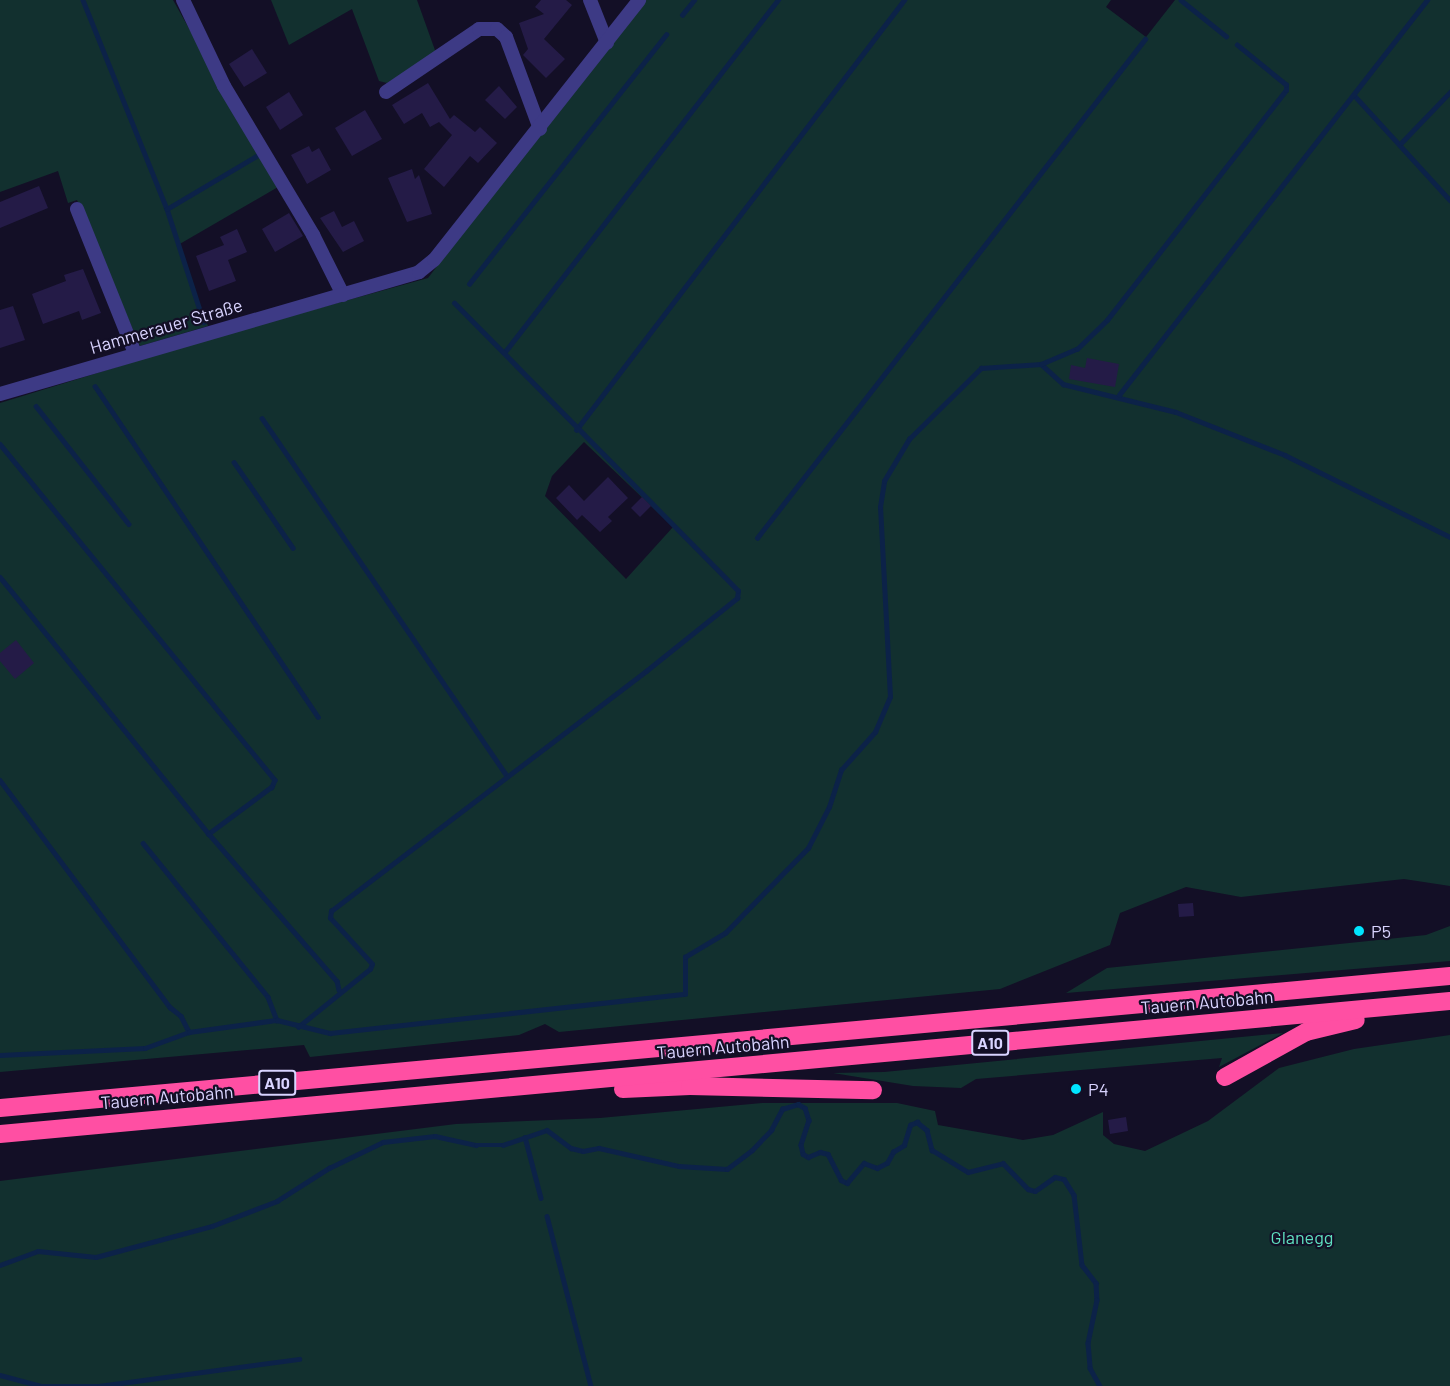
<!DOCTYPE html>
<html>
<head>
<meta charset="utf-8">
<style>
	body { margin:0 }
	#map { position:relative; width:1450px; height:1386px; overflow:hidden; background:#130f26; font-family:Barlow,sans-serif }
	div>[style] { position:absolute }
	[style*='--x'] { left:calc(var(--x)*1px); top:calc(var(--y)*1px); width:calc(var(--w)*1px); rotate:calc(var(--a)*1deg) }
	.green>* { inset:0; background:#12302f }
	.stream>* { height:4.5px; margin:-2.25px; padding:0 2.25px; transform-origin:2.25px; border-radius:2.25px; background:#0c2248 }
	.building>* { inset:0; background:#241b47 }
	.street>* { height:14px; margin:-7px; padding:0 7px; transform-origin:7px; border-radius:7px; background:#3d3a85 }
	.highway>* { height:18px; margin:-9px; padding:0 9px; transform-origin:9px; border-radius:9px; background:#ff4fa3 }
	.dots>* { width:16px; height:16px; translate:-50% -50%; box-sizing:border-box; border:3px solid #130f26; border-radius:50% }
	span { translate:-50% -50%; white-space:nowrap; text-align:center; line-height:1.15; -webkit-text-stroke:4.5px #130f26; paint-order:stroke }
	.shield-label span { padding:2px 4px; background:#130f26; border:2px solid; border-radius:4px; -webkit-text-stroke-width:0 }
	.shield-label { font-size:16px; color:#d9d4ff; font-weight:700 }
	.street-label { font-size:18px; color:#d9d4ff }
	.poi-label { font-size:18px; color:#d9d4ff }
	.left { translate:0 -50%; text-align:left }
	.park-label { font-size:18px; color:#5fe0c0 }
</style>
</head>
<body>
<div id="map">
	<div class="green">
		<div style="clip-path:polygon(0 0,173px 0,278px 187px,178px 245px,208px 326px,140px 346px,77px 200px,68px 203px,58px 171px,0 192px)"></div>
		<div style="clip-path:polygon(271px 0,417px 0,436px 53px,387px 83px,379px 81px,352px 9px,289px 45px)"></div>
		<div style="clip-path:polygon(evenodd,641px 0,1111px 0,1106px 7px,1146px 37px,1175px 0,1450px 0,1450px 886px,1404px 879px,1241px 897px,1186px 887px,1120px 913px,1110px 945px,1000px 989px,559px 1032px,545px 1024px,519px 1035px,310px 1057px,304px 1045px,0 1072px,0 403px,214px 337px,428px 278px,641px 0,584px 442px,673px 527px,626px 579px,545px 496px,552px 476px,584px 442px)"></div>
		<div style="clip-path:polygon(1450px 926px,1450px 961px,1066px 993px,1107px 968px,1426px 935px)"></div>
		<div style="clip-path:polygon(1283px 1033px,1219px 1067px,1222px 1058px,976px 1079px,961px 1088px,913px 1086px,833px 1073px,884px 1072px)"></div>
		<div style="clip-path:polygon(1450px 1035px,1450px 1386px,0 1386px,0 1181px,456px 1124px,600px 1118px,762px 1103px,897px 1103px,935px 1111px,938px 1125px,1023px 1140px,1053px 1135px,1103px 1112px,1103px 1135px,1114px 1144px,1145px 1151px,1208px 1121px,1279px 1068px,1354px 1049px)"></div>
	</div>
	<div class="stream">
		<div style="--x:83;--y:0;--w:225;--a:68.1"></div>
		<div style="--x:167;--y:209;--w:119;--a:71.9"></div>
		<div style="--x:1181;--y:0;--w:58;--a:38.7"></div>
		<div style="--x:682;--y:15;--w:19;--a:-51"></div>
		<div style="--x:1354;--y:95;--w:142;--a:47.6"></div>
		<div style="--x:1401;--y:143;--w:71;--a:-46.1"></div>
		<div style="--x:167;--y:209;--w:106;--a:-30.7"></div>
		<div style="--x:469;--y:284;--w:318;--a:-51.7"></div>
		<div style="--x:504;--y:353;--w:447;--a:-52.2"></div>
		<div style="--x:1041;--y:364;--w:30;--a:42"></div>
		<div style="--x:1063;--y:384;--w:116;--a:13.9"></div>
		<div style="--x:1176;--y:412;--w:117;--a:21.5"></div>
		<div style="--x:1285;--y:455;--w:184;--a:26.4"></div>
		<div style="--x:95;--y:386;--w:399;--a:56"></div>
		<div style="--x:1119;--y:395;--w:501;--a:-52.05"></div>
		<div style="--x:36;--y:406;--w:150;--a:51.8"></div>
		<div style="--x:262;--y:418;--w:432;--a:55.6"></div>
		<div style="--x:576;--y:430;--w:541;--a:-52.66"></div>
		<div style="--x:0;--y:444;--w:434;--a:50.7"></div>
		<div style="--x:275;--y:780;--w:8;--a:113"></div>
		<div style="--x:272;--y:787;--w:79;--a:143.3"></div>
		<div style="--x:234;--y:462;--w:104;--a:55.5"></div>
		<div style="--x:757;--y:538;--w:632;--a:-52.13"></div>
		<div style="--x:0;--y:577;--w:331;--a:50.9"></div>
		<div style="--x:209;--y:834;--w:195;--a:49"></div>
		<div style="--x:337;--y:981;--w:9;--a:77"></div>
		<div style="--x:0;--y:780;--w:284;--a:53.2"></div>
		<div style="--x:170;--y:1007;--w:14;--a:39"></div>
		<div style="--x:181;--y:1016;--w:18;--a:63"></div>
		<div style="--x:143;--y:843;--w:198;--a:50.9"></div>
		<div style="--x:268;--y:997;--w:25;--a:69"></div>
		<div style="--x:298;--y:1027;--w:92;--a:-38.9"></div>
		<div style="--x:370;--y:969;--w:5;--a:-68"></div>
		<div style="--x:372;--y:964;--w:62;--a:-132.4"></div>
		<div style="--x:330;--y:918;--w:7;--a:-82"></div>
		<div style="--x:331;--y:911;--w:396;--a:-37.3"></div>
		<div style="--x:646;--y:671;--w:117;--a:-38.7"></div>
		<div style="--x:737;--y:598;--w:7;--a:-82"></div>
		<div style="--x:738;--y:591;--w:404;--a:-134.6"></div>
		<div style="--x:0;--y:1055;--w:145;--a:-2.8"></div>
		<div style="--x:145;--y:1048;--w:47;--a:-20"></div>
		<div style="--x:189;--y:1032;--w:89;--a:-7.8"></div>
		<div style="--x:277;--y:1020;--w:55;--a:13.8"></div>
		<div style="--x:330;--y:1033;--w:357;--a:-6.3"></div>
		<div style="--x:685;--y:994;--w:37;--a:-90"></div>
		<div style="--x:685;--y:957;--w:47;--a:-31"></div>
		<div style="--x:725;--y:933;--w:119;--a:-45.7"></div>
		<div style="--x:808;--y:848;--w:46;--a:-62.9"></div>
		<div style="--x:829;--y:807;--w:39;--a:-72"></div>
		<div style="--x:841;--y:770;--w:51;--a:-48.2"></div>
		<div style="--x:875;--y:732;--w:38;--a:-67"></div>
		<div style="--x:890;--y:697;--w:190;--a:-93"></div>
		<div style="--x:880;--y:507;--w:26;--a:-81"></div>
		<div style="--x:884;--y:481;--w:49;--a:-59.2"></div>
		<div style="--x:909;--y:439;--w:101;--a:-44.6"></div>
		<div style="--x:981;--y:368;--w:60;--a:-3.8"></div>
		<div style="--x:1041;--y:364;--w:39;--a:-23"></div>
		<div style="--x:1077;--y:349;--w:42;--a:-44"></div>
		<div style="--x:1107;--y:320;--w:291;--a:-52.1"></div>
		<div style="--x:1286;--y:90;--w:5;--a:-90"></div>
		<div style="--x:1286;--y:85;--w:63;--a:-140.8"></div>
		<div style="--x:525;--y:1137;--w:63;--a:75.3"></div>
		<div style="--x:547;--y:1216;--w:176;--a:75.5"></div>
		<div style="--x:0;--y:1265;--w:40;--a:-20.2"></div>
		<div style="--x:38;--y:1251;--w:58;--a:5.9"></div>
		<div style="--x:96;--y:1257;--w:120;--a:-15"></div>
		<div style="--x:212;--y:1226;--w:70;--a:-21"></div>
		<div style="--x:277;--y:1201;--w:62;--a:-32.4"></div>
		<div style="--x:329;--y:1168;--w:60;--a:-25.7"></div>
		<div style="--x:383;--y:1142;--w:52;--a:-6.6"></div>
		<div style="--x:435;--y:1136;--w:42;--a:12.4"></div>
		<div style="--x:476;--y:1145;--w:27;--a:0"></div>
		<div style="--x:503;--y:1145;--w:46;--a:-18.8"></div>
		<div style="--x:547;--y:1130;--w:30;--a:37"></div>
		<div style="--x:571;--y:1148;--w:12;--a:14"></div>
		<div style="--x:583;--y:1151;--w:16;--a:-11"></div>
		<div style="--x:599;--y:1148;--w:82;--a:12.7"></div>
		<div style="--x:679;--y:1166;--w:48;--a:3.6"></div>
		<div style="--x:727;--y:1169;--w:31;--a:-37"></div>
		<div style="--x:752;--y:1150;--w:28;--a:-46"></div>
		<div style="--x:771;--y:1130;--w:24;--a:-62"></div>
		<div style="--x:782;--y:1109;--w:17;--a:-17"></div>
		<div style="--x:798;--y:1104;--w:8;--a:30"></div>
		<div style="--x:805;--y:1108;--w:13;--a:72"></div>
		<div style="--x:809;--y:1120;--w:26;--a:108"></div>
		<div style="--x:801;--y:1145;--w:9;--a:77"></div>
		<div style="--x:803;--y:1154;--w:6;--a:31"></div>
		<div style="--x:808;--y:1157;--w:13;--a:-23"></div>
		<div style="--x:820;--y:1152;--w:8;--a:14"></div>
		<div style="--x:828;--y:1154;--w:29;--a:63"></div>
		<div style="--x:841;--y:1180;--w:7;--a:27"></div>
		<div style="--x:847;--y:1183;--w:26;--a:-50"></div>
		<div style="--x:864;--y:1163;--w:14;--a:21"></div>
		<div style="--x:877;--y:1168;--w:11;--a:-27"></div>
		<div style="--x:887;--y:1163;--w:13;--a:-61"></div>
		<div style="--x:893;--y:1152;--w:13;--a:-32"></div>
		<div style="--x:904;--y:1145;--w:21;--a:-73"></div>
		<div style="--x:910;--y:1125;--w:8;--a:-23"></div>
		<div style="--x:917;--y:1122;--w:13;--a:39"></div>
		<div style="--x:927;--y:1130;--w:21;--a:76"></div>
		<div style="--x:932;--y:1150;--w:42;--a:31.4"></div>
		<div style="--x:968;--y:1172;--w:36;--a:-14"></div>
		<div style="--x:1003;--y:1163;--w:36;--a:46"></div>
		<div style="--x:1028;--y:1189;--w:7;--a:16"></div>
		<div style="--x:1035;--y:1191;--w:24;--a:-35"></div>
		<div style="--x:1055;--y:1177;--w:9;--a:13"></div>
		<div style="--x:1064;--y:1179;--w:19;--a:58"></div>
		<div style="--x:1074;--y:1195;--w:70;--a:83.5"></div>
		<div style="--x:1082;--y:1265;--w:23;--a:52"></div>
		<div style="--x:1096;--y:1283;--w:17;--a:87"></div>
		<div style="--x:1097;--y:1300;--w:44;--a:101.8"></div>
		<div style="--x:1088;--y:1343;--w:25;--a:85"></div>
		<div style="--x:1090;--y:1368;--w:21;--a:61"></div>
		<div style="--x:0;--y:1375;--w:42;--a:15"></div>
		<div style="--x:41;--y:1386;--w:58;--a:0"></div>
		<div style="--x:99;--y:1386;--w:202;--a:-7.7"></div>
	</div>
	<div class="building">
		<div style="clip-path:polygon(541px 0,566px 0,572px 5px,544px 39px,565px 59px,546px 78px,523px 55px,528px 49px,519px 23px,544px 14px,535px 7px)"></div>
		<div style="clip-path:polygon(252px 49px,267px 73px,244px 87px,229px 64px)"></div>
		<div style="clip-path:polygon(428px 83px,450px 119px,454px 115px,475px 132px,480px 127px,497px 143px,478px 163px,470px 156px,444px 187px,424px 169px,452px 135px,439px 122px,430px 127px,422px 113px,404px 124px,392px 105px)"></div>
		<div style="clip-path:polygon(499px 86px,517px 107px,505px 119px,485px 100px)"></div>
		<div style="clip-path:polygon(289px 92px,303px 115px,280px 130px,266px 107px)"></div>
		<div style="clip-path:polygon(365px 110px,382px 139px,352px 156px,335px 128px)"></div>
		<div style="clip-path:polygon(309px 146px,312px 152px,319px 148px,331px 170px,307px 184px,291px 155px)"></div>
		<div style="clip-path:polygon(412px 169px,415px 179px,419px 175px,432px 214px,407px 222px,388px 178px)"></div>
		<div style="clip-path:polygon(39px 186px,48px 208px,0 228px,0 202px)"></div>
		<div style="clip-path:polygon(334px 211px,342px 227px,354px 221px,364px 241px,343px 252px,320px 218px)"></div>
		<div style="clip-path:polygon(289px 213px,303px 236px,275px 252px,262px 229px)"></div>
		<div style="clip-path:polygon(237px 229px,247px 252px,228px 260px,236px 281px,209px 291px,196px 256px,224px 245px,220px 237px)"></div>
		<div style="clip-path:polygon(83px 269px,101px 313px,82px 320px,79px 311px,43px 324px,32px 294px,66px 281px,64px 275px)"></div>
		<div style="clip-path:polygon(13px 306px,25px 340px,0 348px,0 310px)"></div>
		<div style="clip-path:polygon(1087px 358px,1119px 364px,1115px 387px,1069px 379px,1071px 365px,1085px 368px)"></div>
		<div style="clip-path:polygon(608px 477px,628px 498px,608px 517px,612px 521px,600px 532px,582px 515px,577px 520px,556px 498px,569px 485px,584px 501px)"></div>
		<div style="clip-path:polygon(642px 497px,651px 506px,640px 517px,631px 508px)"></div>
		<div style="clip-path:polygon(16px 640px,34px 663px,15px 679px,0 661px,0 653px)"></div>
		<div style="clip-path:polygon(1193px 903px,1194px 916px,1179px 917px,1178px 904px)"></div>
		<div style="clip-path:polygon(1126px 1117px,1128px 1131px,1110px 1134px,1108px 1120px)"></div>
	</div>
	<div class="street">
		<div style="--x:183;--y:0;--w:95;--a:64.5"></div>
		<div style="--x:224;--y:86;--w:174;--a:59.1"></div>
		<div style="--x:313;--y:235;--w:67;--a:63.4"></div>
		<div style="--x:590;--y:0;--w:46;--a:68.4"></div>
		<div style="--x:386;--y:92;--w:112;--a:-34.1"></div>
		<div style="--x:479;--y:29;--w:18;--a:0"></div>
		<div style="--x:497;--y:29;--w:12;--a:42"></div>
		<div style="--x:506;--y:37;--w:98;--a:69.7"></div>
		<div style="--x:77;--y:209;--w:155;--a:68.1"></div>
		<div style="--x:0;--y:394;--w:436;--a:-16.2"></div>
		<div style="--x:419;--y:272;--w:19;--a:-39"></div>
		<div style="--x:434;--y:260;--w:331;--a:-51.7"></div>
	</div>
	<div class="highway">
		<div style="--x:1225;--y:1077;--w:93;--a:-29.1"></div>
		<div style="--x:1306;--y:1032;--w:51;--a:-13.5"></div>
		<div style="--x:623;--y:1089;--w:67;--a:-2.6"></div>
		<div style="--x:690;--y:1086;--w:183;--a:1.3"></div>
		<div style="--x:0;--y:1108;--w:1456;--a:-5.2"></div>
		<div style="--x:0;--y:1134;--w:1456;--a:-5.24"></div>
	</div>
	<div class="dots">
		<div style="left:1359px;top:931px;background:#00e5ff"></div>
		<div style="left:1076px;top:1089px;background:#00e5ff"></div>
	</div>
	<div class="shield-label">
		<span style="left:990px;top:1043px">A10</span>
		<span style="left:277px;top:1083px">A10</span>
	</div>
	<div class="street-label">
		<span style="left:166px;top:326px;rotate:-16deg">Hammerauer Straße</span>
		<span style="left:1207px;top:1002px;rotate:-5deg">Tauern Autobahn</span>
		<span style="left:723px;top:1047px;rotate:-5deg">Tauern Autobahn</span>
		<span style="left:167px;top:1097px;rotate:-5deg">Tauern Autobahn</span>
	</div>
	<div class="poi-label">
		<span class="left" style="left:1371px;top:931px">P5</span>
		<span class="left" style="left:1088px;top:1089px">P4</span>
	</div>
	<div class="park-label">
		<span style="left:1302px;top:1237px">Glanegg</span>
	</div>
</div>
</body>
</html>
